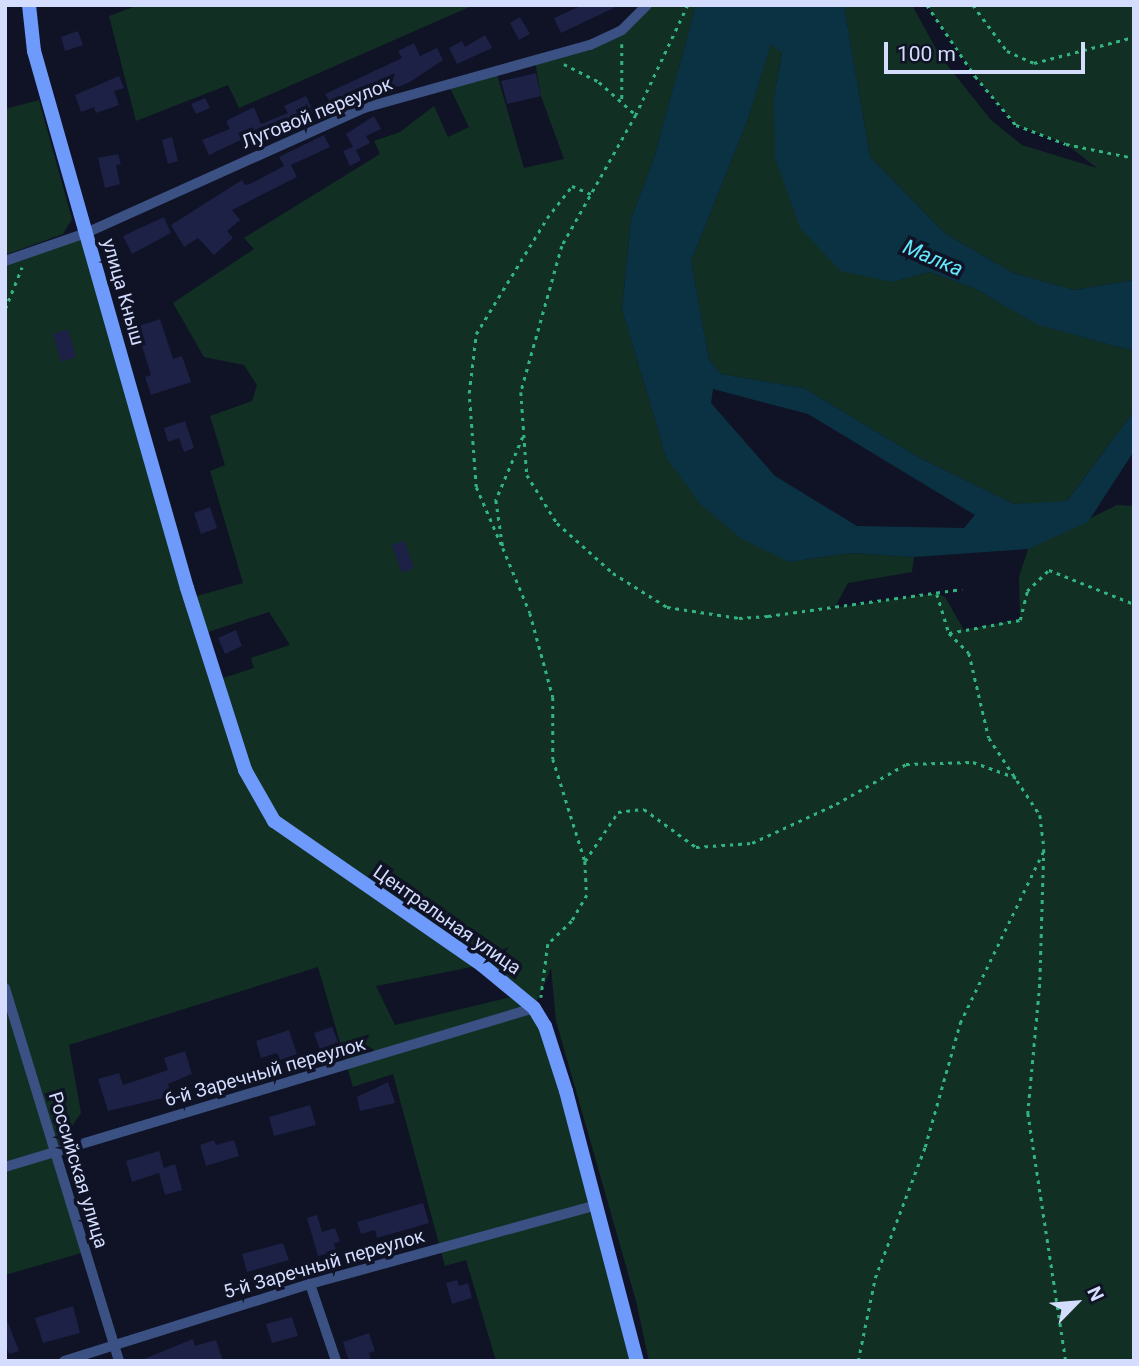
<!DOCTYPE html>
<html>
<head>
<meta charset="utf-8">
<style>
	body { margin:0 }
	#map { position:relative; width:1139px; height:1366px; overflow:hidden; background:#0f1325; font-family:Roboto,sans-serif }
	div>[style] { position:absolute }
	[style*='--x'] { left:calc(var(--x)*1px); top:calc(var(--y)*1px); width:calc(var(--w)*1px); rotate:calc(var(--a)*1deg) }
	.green>* { inset:0; background:#122f24 }
	.water>* { inset:0; background:#0b3242 }
	.building>* { inset:0; background:#1c2145 }
	.path>* { height:2.5px; margin-top:-1.25px; transform-origin:0; background:repeating-linear-gradient(90deg,#32b481 0 3.5px,transparent 0 8.5px) }
	.street>* { height:10px; margin:-5px; padding:0 5px; transform-origin:5px; border-radius:5px; background:#3b5183 }
	.secondary>* { height:14px; margin:-7px; padding:0 7px; transform-origin:7px; border-radius:7px; background:#6e9afc }
	span { translate:-50% -50%; white-space:nowrap; text-align:center; line-height:1.15; -webkit-text-stroke:7px #0f1325; paint-order:stroke }
	.street-label { font-size:19px; color:#d4ddfe }
	.water-label { font-size:21px; color:#65e8fc; font-style:italic }
	.frame { position:absolute; inset:0; border:7px solid #d4ddfe; pointer-events:none }
	.north { position:absolute; left:1041px; top:1268px; width:70px; height:70px; -webkit-text-stroke:5px #0f1325; paint-order:stroke; rotate:65deg; font-size:19px; font-weight:700; line-height:28px; text-align:center; color:#d4ddfe }
	.north::after { content:''; display:block; margin:auto; width:24px; height:32px; background:#d4ddfe; clip-path:polygon(50% 0,100% 100%,50% 72%,0 100%) }
	.scale { position:absolute; left:884px; top:42px; width:201px; height:32px; box-sizing:border-box; border:4px solid #d4ddfe; border-top:0; padding-left:9px; font-size:21px; line-height:24px; white-space:nowrap; color:#d4ddfe; -webkit-text-stroke:5px #0f1325; paint-order:stroke }
</style>
</head>
<body>
<div id="map">
	<div class="green">
		<div style="clip-path:polygon(139px 5px,474px 5px,239px 108px,228px 85px,136px 121px,109px 16px)"></div>
		<div style="clip-path:polygon(evenodd,647px 5px,696px 5px,654px 158px,631px 219px,622px 309px,666px 457px,789px 562px,851px 553px,914px 557px,912px 572px,848px 583px,835px 607px,812px 611px,937px 593px,945px 597px,964px 630px,1020px 619px,1019px 577px,1028px 549px,1117px 505px,1134px 506px,1134px 1361px,649px 1361px,636px 1301px,556px 1021px,551px 968px,534px 1008px,545px 1026px,637px 1361px,496px 1361px,466px 1260px,445px 1266px,393px 1074px,353px 1087px,318px 967px,69px 1045px,81px 1113px,54px 1152px,85px 1252px,5px 1275px,5px 261px,86px 233px,190px 598px,243px 583px,210px 471px,225px 465px,210px 416px,252px 401px,257px 385px,244px 365px,204px 357px,173px 303px,254px 249px,244px 238px,380px 154px,374px 141px,400px 132px,434px 106px,448px 137px,469px 127px,448px 84px,496px 71px,524px 168px,564px 159px,541px 96px,535px 61px,622px 30px,647px 5px,269px 612px,290px 645px,251px 658px,254px 668px,217px 680px,202px 634px,269px 612px,647px 5px,482px 965px,519px 995px,395px 1025px,376px 986px,482px 965px)"></div>
		<div style="clip-path:polygon(844px 5px,912px 5px,940px 56px,991px 120px,1022px 145px,1097px 168px,1066px 144px,1016px 125px,975px 76px,927px 5px,1134px 5px,1134px 280px,1074px 290px,1013px 273px,946px 234px,870px 157px)"></div>
		<div style="clip-path:polygon(771px 43px,782px 52px,774px 96px,892px 282px,930px 272px,974px 288px,1039px 325px,1134px 351px,1134px 411px,1066px 502px,1014px 504px,920px 458px,804px 388px,721px 374px,709px 359px,691px 261px,748px 119px)"></div>
		<div style="clip-path:polygon(39px 100px,72px 219px,63px 234px,5px 255px,5px 109px)"></div>
	</div>
	<div class="water">
		<div style="clip-path:polygon(evenodd,696px 5px,844px 5px,870px 157px,946px 234px,1013px 273px,1074px 290px,1134px 280px,1134px 351px,1038px 325px,974px 288px,930px 272px,892px 282px,841px 271px,800px 228px,775px 158px,774px 96px,782px 53px,771px 44px,748px 119px,691px 261px,709px 359px,721px 374px,804px 388px,920px 458px,1014px 504px,1067px 501px,1134px 411px,1134px 451px,1088px 522px,1028px 549px,914px 557px,851px 553px,789px 562px,742px 539px,701px 505px,666px 457px,622px 309px,631px 219px,654px 158px,696px 5px,713px 389px,808px 414px,975px 515px,964px 528px,857px 526px,775px 476px,711px 403px,713px 389px)"></div>
	</div>
	<div class="building">
		<div style="clip-path:polygon(583px 5px,620px 5px,561px 33px,554px 18px)"></div>
		<div style="clip-path:polygon(520px 17px,530px 34px,519px 40px,510px 23px)"></div>
		<div style="clip-path:polygon(78px 31px,83px 45px,65px 51px,61px 37px)"></div>
		<div style="clip-path:polygon(485px 35px,492px 48px,457px 64px,449px 48px,462px 41px,465px 47px)"></div>
		<div style="clip-path:polygon(414px 43px,420px 56px,437px 48px,443px 60px,410px 82px,391px 90px,388px 84px,332px 106px,325px 94px,402px 58px,398px 51px)"></div>
		<div style="clip-path:polygon(536px 73px,541px 96px,507px 104px,501px 81px)"></div>
		<div style="clip-path:polygon(119px 76px,124px 88px,114px 91px,119px 105px,96px 113px,94px 107px,81px 112px,75px 95px)"></div>
		<div style="clip-path:polygon(306px 96px,314px 113px,264px 136px,262px 130px,209px 155px,202px 140px,230px 129px,226px 121px,254px 107px,261px 124px,288px 113px,284px 106px)"></div>
		<div style="clip-path:polygon(205px 98px,210px 108px,196px 114px,191px 104px)"></div>
		<div style="clip-path:polygon(374px 116px,381px 129px,366px 136px,370px 143px,356px 150px,361px 160px,350px 166px,343px 151px,353px 147px,346px 134px)"></div>
		<div style="clip-path:polygon(324px 135px,330px 147px,291px 165px,297px 177px,232px 210px,240px 220px,227px 231px,233px 238px,214px 255px,198px 238px,184px 247px,171px 225px,242px 180px,245px 185px,252px 183px,284px 166px,279px 157px)"></div>
		<div style="clip-path:polygon(172px 137px,178px 161px,168px 164px,162px 140px)"></div>
		<div style="clip-path:polygon(118px 154px,121px 164px,116px 165px,120px 184px,105px 188px,98px 158px)"></div>
		<div style="clip-path:polygon(164px 217px,171px 233px,132px 254px,123px 236px)"></div>
		<div style="clip-path:polygon(160px 319px,173px 359px,182px 356px,191px 382px,151px 395px,145px 377px,151px 375px,136px 327px)"></div>
		<div style="clip-path:polygon(68px 329px,76px 357px,61px 362px,53px 334px)"></div>
		<div style="clip-path:polygon(185px 421px,194px 448px,184px 452px,179px 438px,168px 442px,164px 428px)"></div>
		<div style="clip-path:polygon(210px 507px,217px 528px,201px 534px,194px 513px)"></div>
		<div style="clip-path:polygon(404px 541px,414px 568px,402px 573px,392px 545px)"></div>
		<div style="clip-path:polygon(236px 630px,242px 646px,225px 654px,218px 638px)"></div>
		<div style="clip-path:polygon(332px 1027px,338px 1042px,320px 1049px,314px 1033px)"></div>
		<div style="clip-path:polygon(289px 1030px,297px 1054px,280px 1060px,277px 1053px,261px 1058px,256px 1041px)"></div>
		<div style="clip-path:polygon(185px 1051px,192px 1074px,168px 1084px,172px 1096px,108px 1111px,98px 1079px,119px 1073px,123px 1085px,168px 1070px,164px 1058px)"></div>
		<div style="clip-path:polygon(388px 1082px,395px 1103px,360px 1111px,357px 1097px)"></div>
		<div style="clip-path:polygon(310px 1105px,316px 1125px,274px 1136px,269px 1117px)"></div>
		<div style="clip-path:polygon(214px 1140px,216px 1145px,234px 1140px,239px 1156px,206px 1166px,200px 1145px)"></div>
		<div style="clip-path:polygon(159px 1151px,164px 1168px,175px 1164px,182px 1190px,165px 1195px,159px 1173px,132px 1182px,126px 1161px)"></div>
		<div style="clip-path:polygon(423px 1203px,429px 1223px,377px 1238px,375px 1230px,361px 1234px,357px 1222px)"></div>
		<div style="clip-path:polygon(317px 1215px,322px 1232px,335px 1228px,340px 1242px,334px 1243px,336px 1251px,318px 1256px,307px 1218px)"></div>
		<div style="clip-path:polygon(283px 1243px,289px 1260px,247px 1272px,242px 1254px)"></div>
		<div style="clip-path:polygon(457px 1280px,459px 1286px,468px 1283px,472px 1298px,452px 1304px,446px 1283px)"></div>
		<div style="clip-path:polygon(73px 1306px,80px 1333px,43px 1343px,35px 1318px)"></div>
		<div style="clip-path:polygon(5px 1315px,19px 1351px,9px 1354px,5px 1342px)"></div>
		<div style="clip-path:polygon(292px 1317px,298px 1336px,272px 1343px,266px 1324px)"></div>
		<div style="clip-path:polygon(369px 1333px,375px 1351px,369px 1353px,371px 1361px,349px 1361px,343px 1342px)"></div>
		<div style="clip-path:polygon(193px 1339px,195px 1346px,216px 1340px,223px 1361px,139px 1361px)"></div>
	</div>
	<div class="path">
		<div style="--x:688;--y:5;--w:122;--a:115.3"></div>
		<div style="--x:636;--y:115;--w:150;--a:119.5"></div>
		<div style="--x:562;--y:246;--w:152;--a:105.7"></div>
		<div style="--x:521;--y:392;--w:83;--a:85.9"></div>
		<div style="--x:527;--y:475;--w:57;--a:58"></div>
		<div style="--x:557;--y:523;--w:75;--a:41.8"></div>
		<div style="--x:613;--y:573;--w:64;--a:32.2"></div>
		<div style="--x:667;--y:607;--w:73;--a:8.7"></div>
		<div style="--x:739;--y:618;--w:29;--a:-4"></div>
		<div style="--x:768;--y:616;--w:196;--a:-7.9"></div>
		<div style="--x:927;--y:5;--w:86;--a:55.9"></div>
		<div style="--x:975;--y:76;--w:64;--a:50.1"></div>
		<div style="--x:1016;--y:125;--w:53;--a:20.8"></div>
		<div style="--x:1066;--y:144;--w:69;--a:11.6"></div>
		<div style="--x:973;--y:5;--w:57;--a:53.5"></div>
		<div style="--x:1007;--y:51;--w:30;--a:24"></div>
		<div style="--x:1034;--y:63;--w:103;--a:-14.6"></div>
		<div style="--x:622;--y:44;--w:56;--a:90"></div>
		<div style="--x:564;--y:64;--w:39;--a:27"></div>
		<div style="--x:599;--y:82;--w:48;--a:41.6"></div>
		<div style="--x:5;--y:309;--w:45;--a:-68"></div>
		<div style="--x:523;--y:437;--w:69;--a:113.2"></div>
		<div style="--x:496;--y:500;--w:49;--a:81.7"></div>
		<div style="--x:503;--y:548;--w:70;--a:67.4"></div>
		<div style="--x:530;--y:613;--w:87;--a:74.7"></div>
		<div style="--x:553;--y:697;--w:62;--a:90"></div>
		<div style="--x:553;--y:759;--w:107;--a:72.6"></div>
		<div style="--x:585;--y:861;--w:34;--a:87"></div>
		<div style="--x:587;--y:895;--w:30;--a:120"></div>
		<div style="--x:572;--y:921;--w:33;--a:136"></div>
		<div style="--x:548;--y:944;--w:54;--a:97.4"></div>
		<div style="--x:501;--y:545;--w:63;--a:-113.3"></div>
		<div style="--x:476;--y:487;--w:94;--a:-94.3"></div>
		<div style="--x:469;--y:393;--w:59;--a:-83.2"></div>
		<div style="--x:476;--y:334;--w:136;--a:-58.5"></div>
		<div style="--x:547;--y:218;--w:41;--a:-52"></div>
		<div style="--x:572;--y:186;--w:21;--a:23"></div>
		<div style="--x:937;--y:594;--w:41;--a:72.9"></div>
		<div style="--x:949;--y:633;--w:28;--a:45"></div>
		<div style="--x:969;--y:653;--w:87;--a:76.8"></div>
		<div style="--x:989;--y:738;--w:92;--a:56.5"></div>
		<div style="--x:1040;--y:815;--w:34;--a:83"></div>
		<div style="--x:1044;--y:849;--w:135;--a:91.7"></div>
		<div style="--x:1040;--y:984;--w:130;--a:95.3"></div>
		<div style="--x:1028;--y:1113;--w:251;--a:81.3"></div>
		<div style="--x:949;--y:633;--w:72;--a:-10.4"></div>
		<div style="--x:1020;--y:620;--w:30;--a:-76"></div>
		<div style="--x:1027;--y:591;--w:30;--a:-44"></div>
		<div style="--x:1049;--y:570;--w:92;--a:21.8"></div>
		<div style="--x:585;--y:861;--w:59;--a:-56"></div>
		<div style="--x:618;--y:812;--w:26;--a:-7"></div>
		<div style="--x:644;--y:809;--w:64;--a:36.2"></div>
		<div style="--x:696;--y:847;--w:56;--a:-4.1"></div>
		<div style="--x:752;--y:843;--w:93;--a:-24.9"></div>
		<div style="--x:836;--y:804;--w:81;--a:-29.7"></div>
		<div style="--x:906;--y:764;--w:67;--a:-1.7"></div>
		<div style="--x:973;--y:762;--w:50;--a:19.9"></div>
		<div style="--x:858;--y:1361;--w:85;--a:-78.4"></div>
		<div style="--x:875;--y:1278;--w:140;--a:-69.1"></div>
		<div style="--x:925;--y:1147;--w:129;--a:-74.2"></div>
		<div style="--x:960;--y:1023;--w:190;--a:-64.1"></div>
	</div>
	<div class="street">
		<div style="--x:5;--y:261;--w:86;--a:-19.1"></div>
		<div style="--x:86;--y:233;--w:305;--a:-24.2"></div>
		<div style="--x:364;--y:108;--w:235;--a:-15.6"></div>
		<div style="--x:590;--y:45;--w:35;--a:-25"></div>
		<div style="--x:622;--y:30;--w:35;--a:-45"></div>
		<div style="--x:5;--y:988;--w:390;--a:73"></div>
		<div style="--x:5;--y:1167;--w:552;--a:-16.73"></div>
		<div style="--x:310;--y:1284;--w:81;--a:71.3"></div>
		<div style="--x:64;--y:1361;--w:258;--a:-17.4"></div>
		<div style="--x:310;--y:1284;--w:297;--a:-15.4"></div>
	</div>
	<div class="secondary">
		<div style="--x:29;--y:5;--w:46;--a:83.8"></div>
		<div style="--x:34;--y:51;--w:558;--a:74.1"></div>
		<div style="--x:187;--y:588;--w:191;--a:72.3"></div>
		<div style="--x:245;--y:770;--w:59;--a:60.4"></div>
		<div style="--x:274;--y:821;--w:253;--a:34.7"></div>
		<div style="--x:482;--y:965;--w:67;--a:39.6"></div>
		<div style="--x:534;--y:1008;--w:21;--a:59"></div>
		<div style="--x:545;--y:1026;--w:68;--a:72.1"></div>
		<div style="--x:566;--y:1091;--w:279;--a:75.3"></div>
	</div>
	<div class="street-label">
		<span style="left:317px;top:113px;rotate:-22deg">Луговой переулок</span>
		<span style="left:123px;top:292px;rotate:74deg">улица Кныш</span>
		<span style="left:447px;top:920px;rotate:35deg">Центральная улица</span>
		<span style="left:265px;top:1072px;rotate:-16deg">6-й Заречный переулок</span>
		<span style="left:78px;top:1170px;rotate:73deg">Российская улица</span>
		<span style="left:324px;top:1264px;rotate:-16deg">5-й Заречный переулок</span>
	</div>
	<div class="water-label">
		<span style="left:933px;top:258px;rotate:23deg">Малка</span>
	</div>
	<div class="frame"></div>
	<div class="north">N</div>
	<div class="scale">100 m</div>
</div>
</body>
</html>
